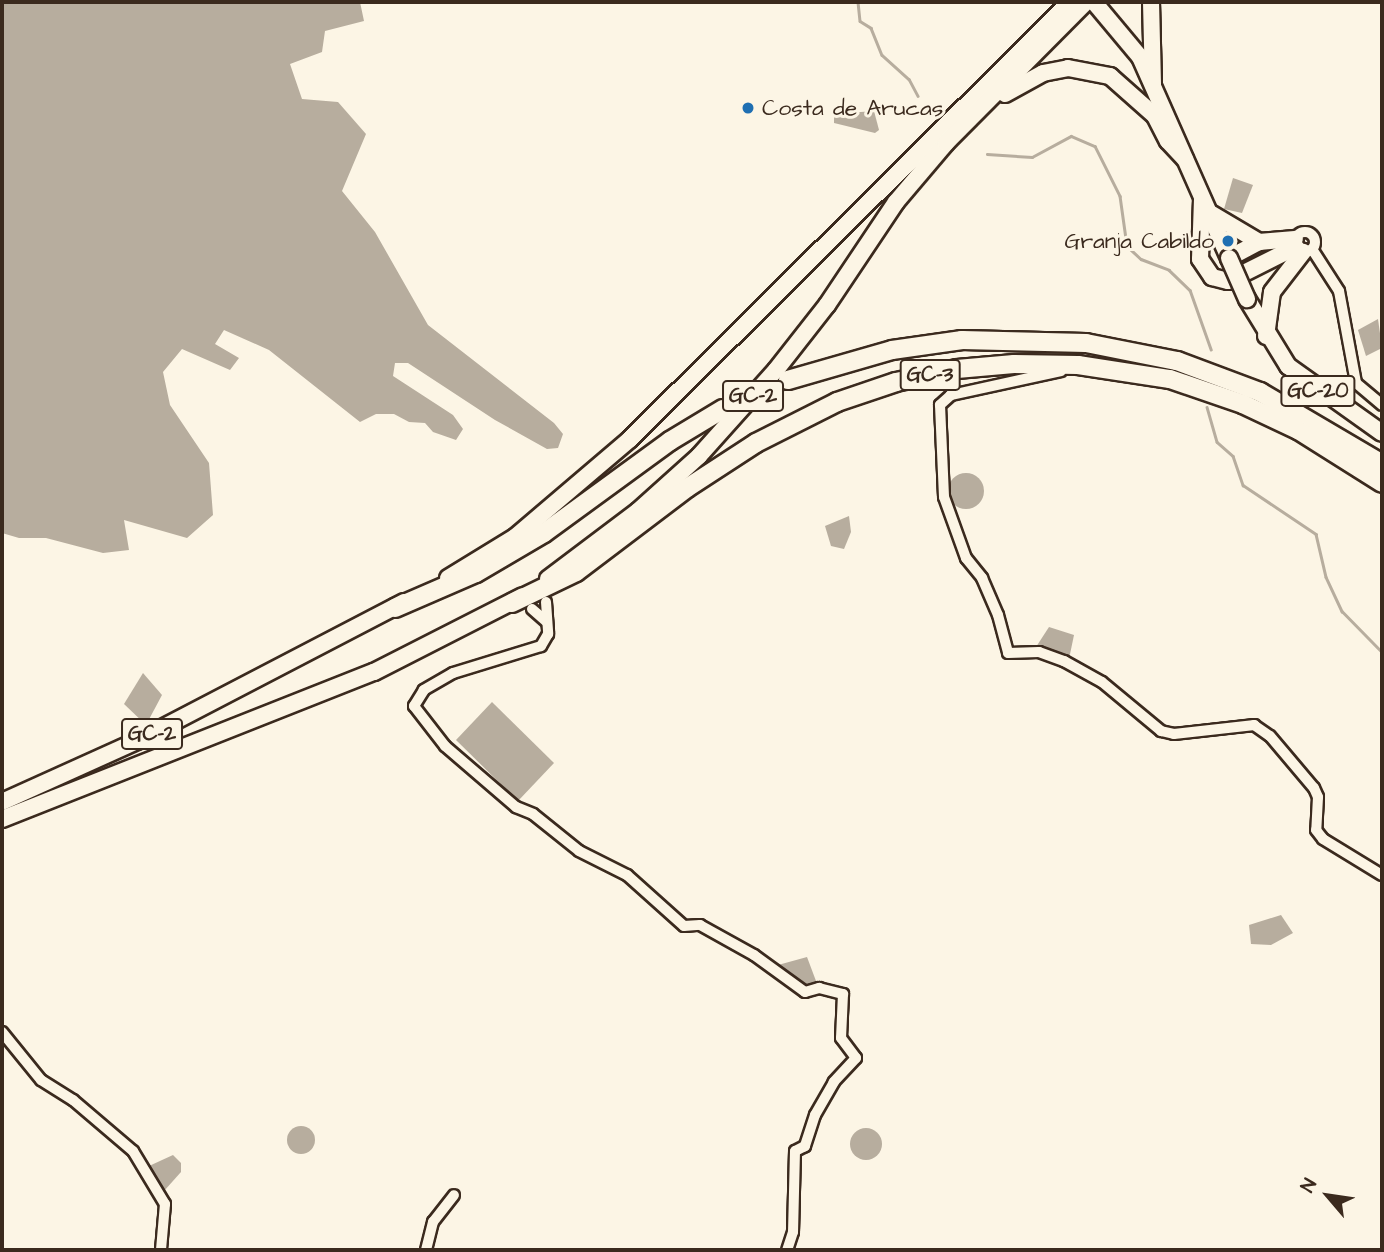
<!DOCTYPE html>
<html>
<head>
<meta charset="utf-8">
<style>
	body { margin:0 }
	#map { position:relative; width:1384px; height:1252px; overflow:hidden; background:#fcf5e5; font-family:"Architects Daughter",sans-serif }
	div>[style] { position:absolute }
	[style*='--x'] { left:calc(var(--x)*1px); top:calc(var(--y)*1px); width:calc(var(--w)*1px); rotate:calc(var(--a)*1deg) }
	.water>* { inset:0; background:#b7ad9e }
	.round { border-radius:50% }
	.stream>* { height:2.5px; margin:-1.25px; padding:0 1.25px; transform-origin:1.25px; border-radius:1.25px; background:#b7ad9e }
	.motorway-tunnel>* { height:18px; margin-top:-9px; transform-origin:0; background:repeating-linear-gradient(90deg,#d5ccbd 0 18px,transparent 0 27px) }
	.roads { filter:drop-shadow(2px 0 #3b2a1e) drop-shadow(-2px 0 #3b2a1e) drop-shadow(0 2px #3b2a1e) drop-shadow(0 -2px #3b2a1e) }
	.minor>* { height:10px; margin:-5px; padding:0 5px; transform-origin:5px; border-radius:5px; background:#fcf5e5 }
	.minor>.ring { margin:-5px; padding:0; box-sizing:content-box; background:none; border:10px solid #fcf5e5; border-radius:50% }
	.primary>* { height:16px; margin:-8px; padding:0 8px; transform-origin:8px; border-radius:8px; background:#fcf5e5 }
	.trunk>* { height:16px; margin:-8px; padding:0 8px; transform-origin:8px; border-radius:8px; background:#fcf5e5 }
	.motorway>* { height:18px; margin:-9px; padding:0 9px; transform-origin:9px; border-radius:9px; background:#fcf5e5 }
	.bridges { filter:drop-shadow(2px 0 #3b2a1e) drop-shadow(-2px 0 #3b2a1e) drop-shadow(0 2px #3b2a1e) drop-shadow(0 -2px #3b2a1e) }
	.primary-bridge>* { height:16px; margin:-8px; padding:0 8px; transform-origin:8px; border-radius:8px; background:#fcf5e5 }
	.dots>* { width:19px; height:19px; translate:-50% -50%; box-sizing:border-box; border:4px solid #fcf5e5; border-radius:50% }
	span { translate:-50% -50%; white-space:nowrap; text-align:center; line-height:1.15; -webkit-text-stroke:6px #fcf5e5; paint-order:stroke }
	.shield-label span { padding:2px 5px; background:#fcf5e5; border:2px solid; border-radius:5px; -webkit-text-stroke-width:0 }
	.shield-label { font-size:21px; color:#3b2a1e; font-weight:700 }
	.poi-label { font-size:23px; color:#3b2a1e }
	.left { translate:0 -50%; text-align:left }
	.right { translate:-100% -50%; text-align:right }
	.frame { position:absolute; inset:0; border:4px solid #3b2a1e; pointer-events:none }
	.north { position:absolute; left:1293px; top:1161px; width:70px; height:70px; -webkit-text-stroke:5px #fcf5e5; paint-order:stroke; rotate:299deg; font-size:19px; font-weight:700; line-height:28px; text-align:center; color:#3b2a1e }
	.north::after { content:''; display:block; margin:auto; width:24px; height:32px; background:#3b2a1e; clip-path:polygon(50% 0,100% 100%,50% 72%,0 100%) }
</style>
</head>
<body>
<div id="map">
	<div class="water">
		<div style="clip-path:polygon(2px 2px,360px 2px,364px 21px,325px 31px,322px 52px,290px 64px,302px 99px,338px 102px,366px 134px,342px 191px,375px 232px,428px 325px,554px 423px,563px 434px,558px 448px,547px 449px,495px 420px,408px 363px,395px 363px,393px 376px,453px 415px,463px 429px,456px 440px,433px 432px,425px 423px,409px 422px,394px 414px,376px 414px,360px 422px,269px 350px,224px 330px,215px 344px,239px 358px,230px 370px,182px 349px,163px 372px,170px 405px,209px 463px,213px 515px,187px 538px,124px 520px,129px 550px,103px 553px,46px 538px,19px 538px,2px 533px)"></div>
		<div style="clip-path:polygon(874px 111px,879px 130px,875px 133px,834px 123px,834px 114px)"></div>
		<div style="clip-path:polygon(1233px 178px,1253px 185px,1242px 213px,1224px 209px)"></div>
		<div style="clip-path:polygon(1378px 319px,1382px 348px,1366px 356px,1358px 330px)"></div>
		<div class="round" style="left:948px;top:473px;width:36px;height:36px"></div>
		<div style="clip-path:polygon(849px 516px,851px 532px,844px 549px,831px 546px,825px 526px)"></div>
		<div style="clip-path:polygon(1049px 627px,1074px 635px,1069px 659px,1036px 647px)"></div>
		<div style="clip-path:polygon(143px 673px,162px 695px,146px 725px,124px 704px)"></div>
		<div style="clip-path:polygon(492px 702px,554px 763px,518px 801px,456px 740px)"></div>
		<div style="clip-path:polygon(1281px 915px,1293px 933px,1271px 945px,1251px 944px,1249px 925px)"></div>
		<div style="clip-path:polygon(807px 957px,816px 981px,805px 986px,778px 965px)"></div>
		<div class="round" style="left:287px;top:1126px;width:28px;height:28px"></div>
		<div class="round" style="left:850px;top:1128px;width:32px;height:32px"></div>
		<div style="clip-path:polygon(173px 1155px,181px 1163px,181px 1172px,164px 1191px,149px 1166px)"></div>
	</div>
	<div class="stream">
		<div style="--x:858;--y:2;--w:19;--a:84"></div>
		<div style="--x:860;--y:21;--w:13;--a:32"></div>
		<div style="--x:871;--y:28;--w:29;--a:68"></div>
		<div style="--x:882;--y:55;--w:36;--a:42"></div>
		<div style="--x:909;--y:79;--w:19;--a:62"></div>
		<div style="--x:987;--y:154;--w:45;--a:3.8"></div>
		<div style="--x:1032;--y:157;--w:44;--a:-28.3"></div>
		<div style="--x:1071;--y:136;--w:26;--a:23"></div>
		<div style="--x:1095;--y:146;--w:56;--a:63.4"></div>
		<div style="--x:1120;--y:196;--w:50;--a:82"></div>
		<div style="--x:1127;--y:246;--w:19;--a:43"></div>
		<div style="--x:1141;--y:259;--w:30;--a:21"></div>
		<div style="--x:1169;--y:270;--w:29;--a:44"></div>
		<div style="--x:1190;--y:290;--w:63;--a:70.4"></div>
		<div style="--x:1207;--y:407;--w:36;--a:74"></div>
		<div style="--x:1217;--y:442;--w:21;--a:41"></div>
		<div style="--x:1233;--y:456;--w:31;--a:71"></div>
		<div style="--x:1243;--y:485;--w:88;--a:33.9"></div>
		<div style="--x:1316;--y:534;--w:44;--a:76.9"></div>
		<div style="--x:1326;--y:577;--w:38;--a:65"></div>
		<div style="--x:1342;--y:611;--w:57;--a:45.7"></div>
	</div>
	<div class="motorway-tunnel">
		<div style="--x:723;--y:409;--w:71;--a:-24"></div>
	</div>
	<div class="roads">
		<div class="minor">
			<div class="ring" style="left:1295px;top:232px;width:10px;height:10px"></div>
			<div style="--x:1312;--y:249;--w:50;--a:57.3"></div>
			<div style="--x:1339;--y:291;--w:94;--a:79.5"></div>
			<div style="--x:1356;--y:383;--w:34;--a:40"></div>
			<div style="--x:1061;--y:371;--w:113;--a:167.7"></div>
			<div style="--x:951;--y:395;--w:15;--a:138"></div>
			<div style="--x:940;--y:405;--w:92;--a:87.5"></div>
			<div style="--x:944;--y:497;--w:65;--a:70.2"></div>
			<div style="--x:966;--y:558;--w:26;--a:51"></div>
			<div style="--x:982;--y:578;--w:40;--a:66.6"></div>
			<div style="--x:998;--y:615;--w:39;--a:75"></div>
			<div style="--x:1008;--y:653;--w:31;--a:-2"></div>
			<div style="--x:1039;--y:652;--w:27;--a:20"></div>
			<div style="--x:1064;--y:661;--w:43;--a:28.9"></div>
			<div style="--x:1102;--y:682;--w:77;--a:39.7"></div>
			<div style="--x:1161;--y:731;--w:13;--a:13"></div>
			<div style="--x:1174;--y:734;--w:81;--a:-6.4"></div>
			<div style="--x:1254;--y:725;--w:19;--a:35"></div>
			<div style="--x:1270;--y:736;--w:68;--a:49.8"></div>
			<div style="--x:1314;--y:788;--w:10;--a:66"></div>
			<div style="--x:1318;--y:797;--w:33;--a:93"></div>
			<div style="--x:1316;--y:830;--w:11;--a:52"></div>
			<div style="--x:1323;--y:839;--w:69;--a:31.4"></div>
			<div style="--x:546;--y:602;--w:32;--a:86"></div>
			<div style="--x:548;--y:634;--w:14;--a:120"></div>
			<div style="--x:541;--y:646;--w:92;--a:162.9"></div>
			<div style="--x:453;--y:673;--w:34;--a:150"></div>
			<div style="--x:424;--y:690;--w:19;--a:122"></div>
			<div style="--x:414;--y:706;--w:51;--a:52.2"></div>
			<div style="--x:445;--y:746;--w:94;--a:40.7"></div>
			<div style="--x:516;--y:807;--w:18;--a:22"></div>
			<div style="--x:533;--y:814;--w:59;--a:38.8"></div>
			<div style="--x:579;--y:851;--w:54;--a:26.6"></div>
			<div style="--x:627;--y:875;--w:76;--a:41.8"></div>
			<div style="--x:684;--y:926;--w:16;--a:-4"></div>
			<div style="--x:700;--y:925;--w:62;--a:29.1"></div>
			<div style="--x:754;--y:955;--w:63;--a:36"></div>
			<div style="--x:805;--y:992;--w:15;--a:-16"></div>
			<div style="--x:819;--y:988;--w:25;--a:14"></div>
			<div style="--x:843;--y:994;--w:44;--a:92.6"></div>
			<div style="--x:841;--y:1038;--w:25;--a:53"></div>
			<div style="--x:856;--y:1058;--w:33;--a:133"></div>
			<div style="--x:834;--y:1082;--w:38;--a:120"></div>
			<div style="--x:815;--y:1115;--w:33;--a:108"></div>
			<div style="--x:805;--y:1146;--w:11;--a:153"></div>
			<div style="--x:795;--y:1151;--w:81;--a:91.4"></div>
			<div style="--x:793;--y:1232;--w:19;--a:108"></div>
			<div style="--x:532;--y:609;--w:20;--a:41"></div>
			<div style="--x:2;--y:1032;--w:62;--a:50.9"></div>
			<div style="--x:41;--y:1080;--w:38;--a:32"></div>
			<div style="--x:73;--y:1100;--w:79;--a:40.4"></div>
			<div style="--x:133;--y:1151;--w:62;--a:58.9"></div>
			<div style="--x:165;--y:1204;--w:46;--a:95"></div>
			<div style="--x:426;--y:1250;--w:29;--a:-76"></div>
			<div style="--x:433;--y:1222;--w:34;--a:-52"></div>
		</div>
		<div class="primary">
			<div style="--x:1094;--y:2;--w:72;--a:50.1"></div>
			<div style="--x:1140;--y:57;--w:220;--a:66.1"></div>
			<div style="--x:1229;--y:258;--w:34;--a:-28"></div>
			<div style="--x:1259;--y:242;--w:36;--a:-5"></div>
			<div style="--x:1202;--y:199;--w:60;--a:91.9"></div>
			<div style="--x:1200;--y:259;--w:22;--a:56"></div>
			<div style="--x:1212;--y:277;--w:16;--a:14"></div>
			<div style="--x:1228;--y:281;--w:76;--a:-26.6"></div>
			<div style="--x:1212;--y:214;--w:55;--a:30.8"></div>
			<div style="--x:1247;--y:299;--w:79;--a:58.5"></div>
			<div style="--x:1288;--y:366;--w:115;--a:35.5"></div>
			<div style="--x:1266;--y:336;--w:44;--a:-82.2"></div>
			<div style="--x:1272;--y:292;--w:51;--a:-52.2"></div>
		</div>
		<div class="trunk">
			<div style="--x:1151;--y:2;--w:83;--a:88.6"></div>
			<div style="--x:1005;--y:94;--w:43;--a:-28.9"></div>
			<div style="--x:1043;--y:73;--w:25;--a:-11"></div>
			<div style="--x:1068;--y:68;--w:43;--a:10.8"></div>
			<div style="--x:1110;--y:76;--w:60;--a:41.6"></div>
			<div style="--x:1155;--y:116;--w:28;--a:63"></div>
			<div style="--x:1168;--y:141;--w:25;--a:47"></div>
			<div style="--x:448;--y:578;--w:79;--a:-31.5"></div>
			<div style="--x:515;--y:537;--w:151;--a:-40.4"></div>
			<div style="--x:630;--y:439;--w:620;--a:-44.8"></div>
			<div style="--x:548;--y:579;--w:113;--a:-37.1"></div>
			<div style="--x:638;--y:511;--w:82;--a:-42"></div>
			<div style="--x:699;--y:456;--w:115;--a:-48.2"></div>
			<div style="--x:776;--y:370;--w:83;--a:-51.9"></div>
			<div style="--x:827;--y:305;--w:124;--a:-56.2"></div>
			<div style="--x:896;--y:202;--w:77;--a:-49.7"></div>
			<div style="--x:946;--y:143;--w:199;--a:-45.2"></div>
			<div style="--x:2;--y:802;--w:148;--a:-24.3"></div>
			<div style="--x:137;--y:741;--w:301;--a:-27.5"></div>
			<div style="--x:2;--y:819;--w:400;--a:-21.6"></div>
			<div style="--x:374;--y:672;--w:167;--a:-27"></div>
		</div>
		<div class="motorway">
			<div style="--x:788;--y:380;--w:108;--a:-16.1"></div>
			<div style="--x:892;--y:350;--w:71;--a:-8.1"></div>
			<div style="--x:962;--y:340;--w:124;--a:1.4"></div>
			<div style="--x:1086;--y:343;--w:93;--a:11.2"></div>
			<div style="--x:1177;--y:361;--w:89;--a:20.5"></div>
			<div style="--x:1260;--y:392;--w:142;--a:30.5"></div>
			<div style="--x:512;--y:603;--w:71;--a:-25.8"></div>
			<div style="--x:576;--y:572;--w:139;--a:-37.1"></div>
			<div style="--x:687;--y:488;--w:82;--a:-33.1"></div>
			<div style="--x:756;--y:443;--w:91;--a:-26.8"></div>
			<div style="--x:837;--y:402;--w:62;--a:-18.7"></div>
			<div style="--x:896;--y:382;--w:62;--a:-12"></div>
			<div style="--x:957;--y:369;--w:57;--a:-5"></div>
			<div style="--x:1014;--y:364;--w:64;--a:0.9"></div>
			<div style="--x:1078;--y:365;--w:93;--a:8.7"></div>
			<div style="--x:1170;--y:379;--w:77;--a:18.9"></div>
			<div style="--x:1243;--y:404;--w:61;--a:25.3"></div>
			<div style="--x:1298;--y:430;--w:99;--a:32.2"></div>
			<div style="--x:395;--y:608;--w:88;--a:-23.4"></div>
			<div style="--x:476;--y:573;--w:79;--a:-30.5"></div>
			<div style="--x:544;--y:533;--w:156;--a:-36.1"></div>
			<div style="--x:670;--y:441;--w:62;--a:-31.1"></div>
		</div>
	</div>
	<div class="bridges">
		<div class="primary-bridge">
			<div style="--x:1229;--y:258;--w:45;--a:66.3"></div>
		</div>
	</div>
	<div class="dots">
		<div style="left:748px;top:108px;background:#1f6fb2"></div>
		<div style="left:1228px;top:241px;background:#1f6fb2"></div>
	</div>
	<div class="shield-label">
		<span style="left:930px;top:375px">GC-3</span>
		<span style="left:1318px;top:391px">GC-20</span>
		<span style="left:753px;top:396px">GC-2</span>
		<span style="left:152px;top:734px">GC-2</span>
	</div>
	<div class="poi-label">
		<span class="left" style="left:762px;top:108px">Costa de Arucas</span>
		<span class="right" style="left:1214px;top:241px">Granja Cabildo</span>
	</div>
	<div class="frame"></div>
	<div class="north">N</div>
</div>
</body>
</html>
